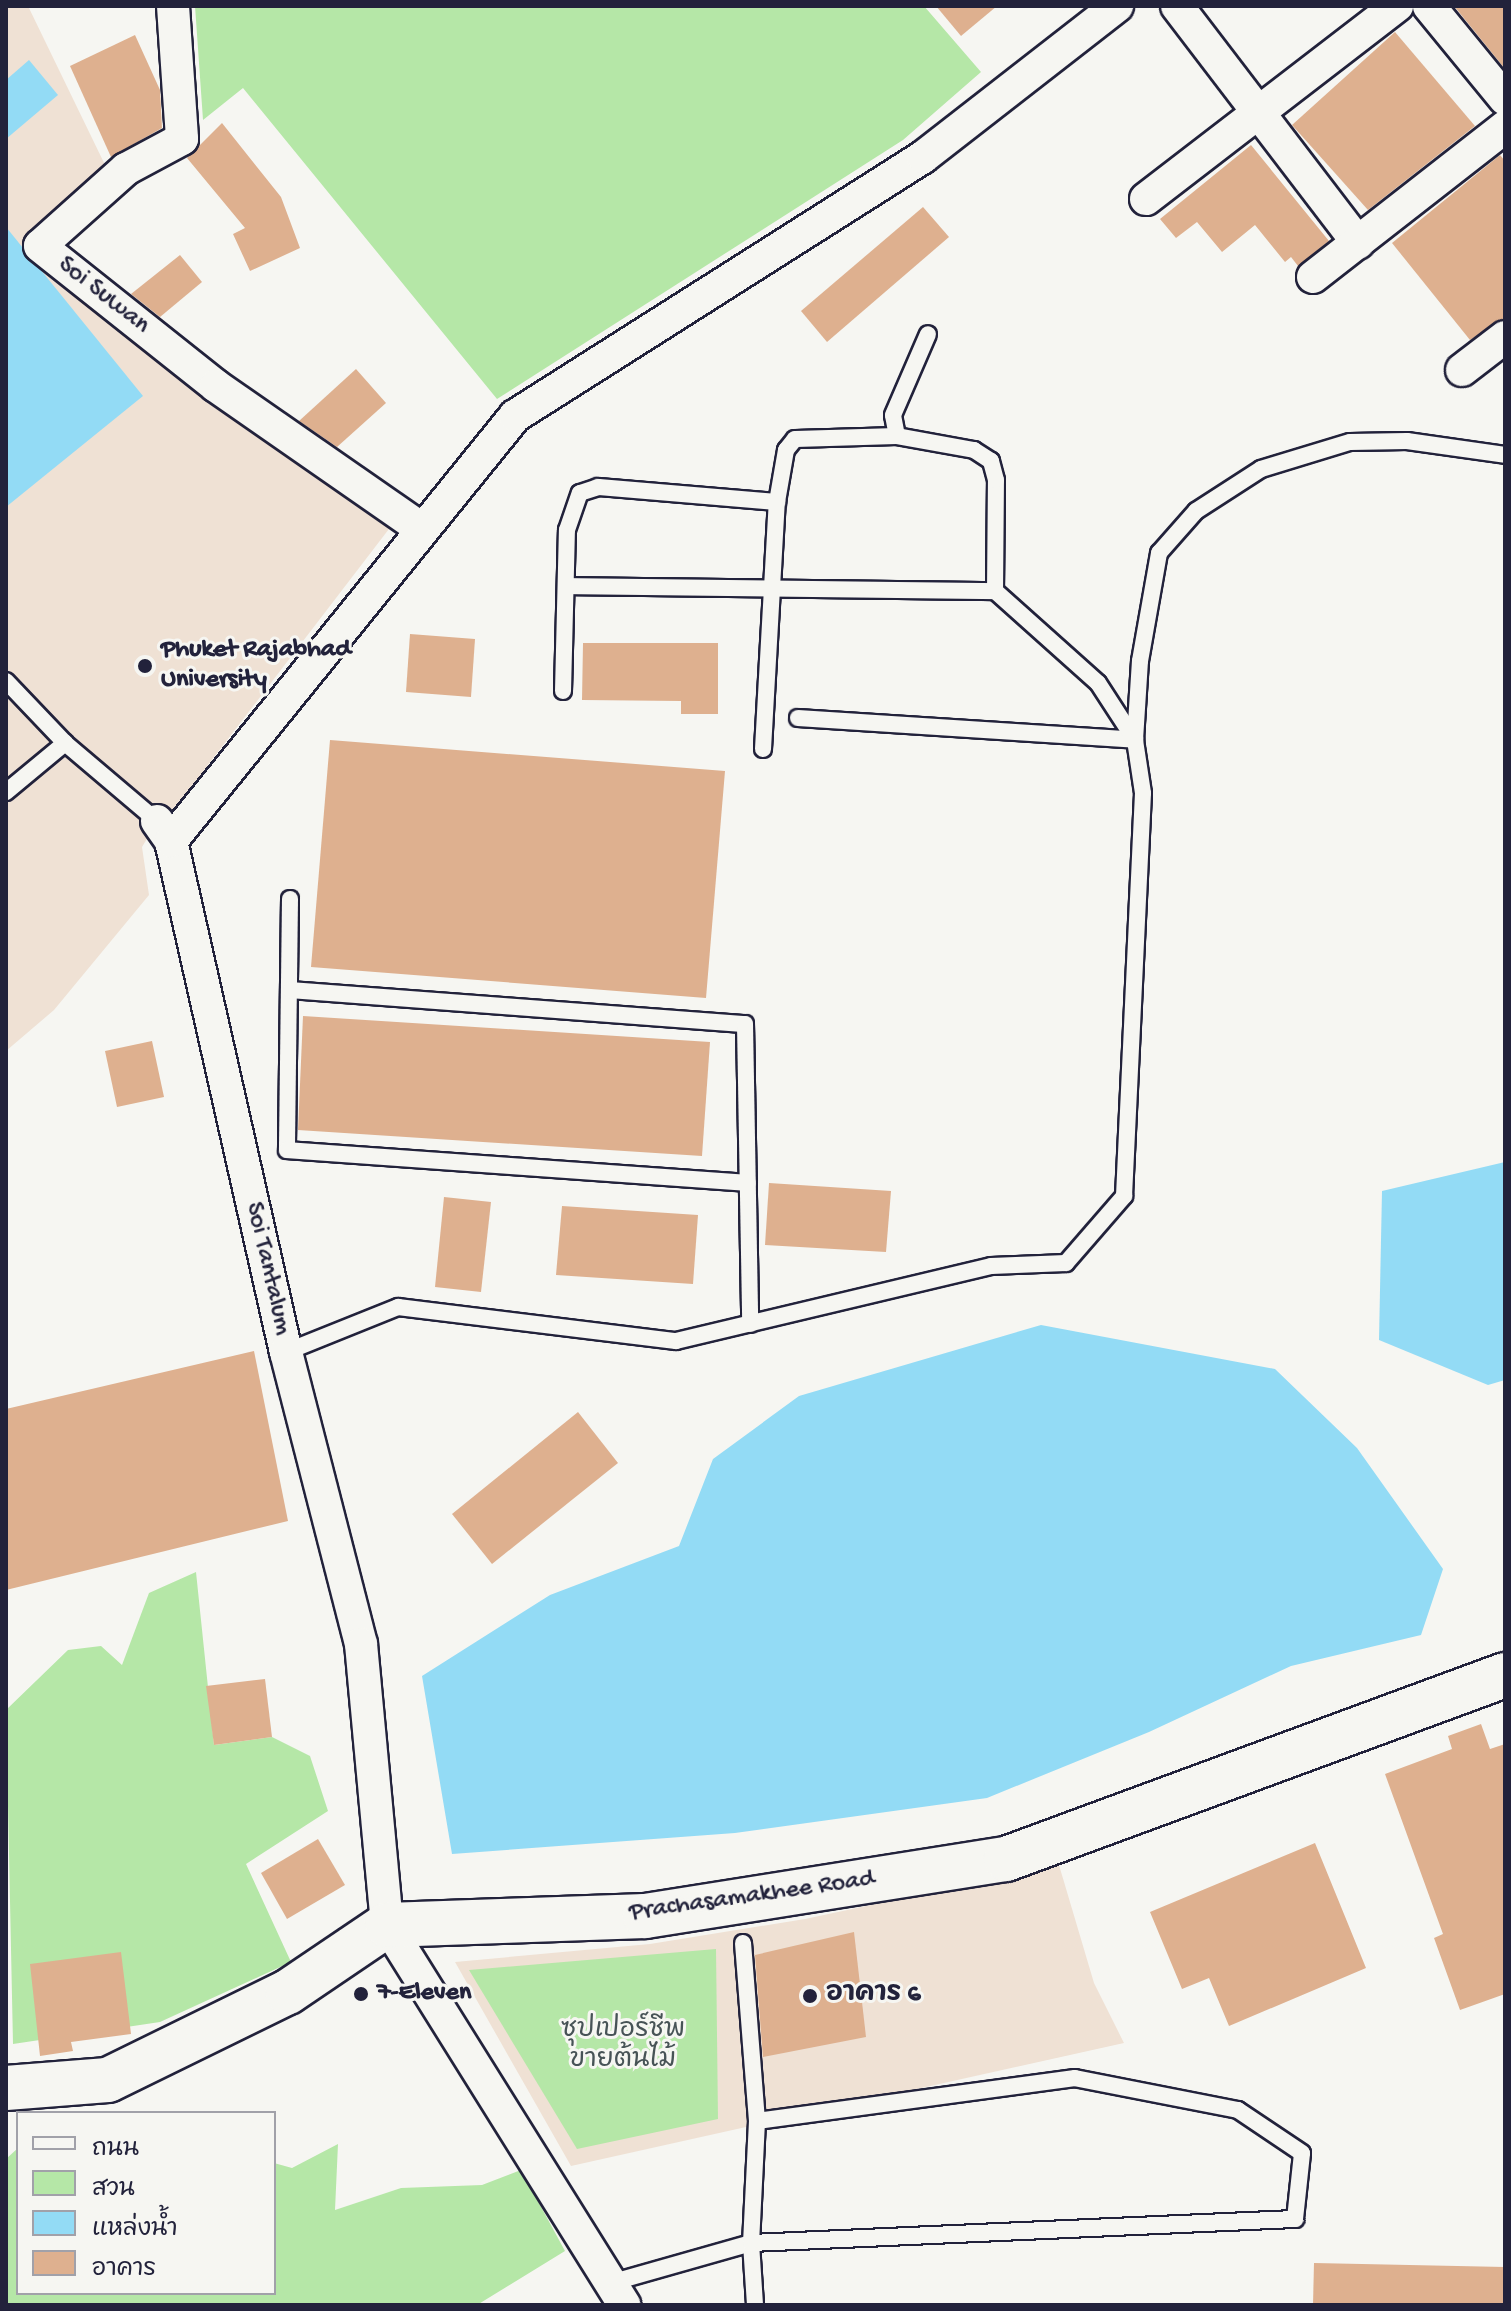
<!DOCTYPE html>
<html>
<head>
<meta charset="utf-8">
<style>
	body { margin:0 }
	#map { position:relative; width:1511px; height:2311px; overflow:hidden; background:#f6f6f2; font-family:"Gochi Hand","Playpen Sans Thai",sans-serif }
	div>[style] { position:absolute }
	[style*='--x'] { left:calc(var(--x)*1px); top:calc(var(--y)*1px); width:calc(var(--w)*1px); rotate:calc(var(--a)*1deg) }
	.built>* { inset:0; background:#efe1d4 }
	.green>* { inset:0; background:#b5e7a7 }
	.water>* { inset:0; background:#93dbf5 }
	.building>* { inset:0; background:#deb08f }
	.roads { filter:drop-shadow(2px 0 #22223b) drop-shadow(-2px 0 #22223b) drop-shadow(0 2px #22223b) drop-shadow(0 -2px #22223b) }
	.lane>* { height:16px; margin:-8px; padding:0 8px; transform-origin:8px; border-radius:8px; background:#f6f6f2 }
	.street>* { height:32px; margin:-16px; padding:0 16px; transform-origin:16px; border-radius:16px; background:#f6f6f2 }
	.secondary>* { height:44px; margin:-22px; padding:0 22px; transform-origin:22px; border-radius:22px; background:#f6f6f2 }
	.dots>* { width:22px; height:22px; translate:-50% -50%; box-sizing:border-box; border:4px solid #f6f6f2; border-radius:50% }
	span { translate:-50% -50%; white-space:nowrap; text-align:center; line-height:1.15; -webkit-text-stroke:6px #f6f6f2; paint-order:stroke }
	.street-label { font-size:26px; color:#22223b }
	.poi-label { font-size:26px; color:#22223b; font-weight:700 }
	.left { translate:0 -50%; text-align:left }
	.park-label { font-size:26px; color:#475356 }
	.frame { position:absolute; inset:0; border:8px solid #22223b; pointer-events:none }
	.legend { position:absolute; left:16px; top:2111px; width:260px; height:184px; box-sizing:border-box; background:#f6f6f2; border:2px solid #a1a1a9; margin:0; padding:10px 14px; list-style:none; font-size:24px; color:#22223b }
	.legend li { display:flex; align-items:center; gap:16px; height:40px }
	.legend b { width:40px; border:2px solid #a1a1a9 }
</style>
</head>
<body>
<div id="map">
	<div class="built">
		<div style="clip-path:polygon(6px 6px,28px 6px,107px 169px,29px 241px,170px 370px,392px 525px,175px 808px,157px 822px,142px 847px,149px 895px,54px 1010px,6px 1051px)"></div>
		<div style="clip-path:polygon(1059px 1865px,1094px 1983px,1124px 2043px,571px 2166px,455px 1962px,650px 1944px,805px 1919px)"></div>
	</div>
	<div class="green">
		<div style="clip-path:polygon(195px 6px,924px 6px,981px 72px,903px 140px,497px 399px,243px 88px,203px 120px)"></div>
		<div style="clip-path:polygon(196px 1572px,214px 1745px,272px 1737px,310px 1756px,328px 1811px,246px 1864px,291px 1962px,160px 2022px,13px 2044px,6px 1710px,68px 1650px,101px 1646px,122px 1665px,149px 1593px)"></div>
		<div style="clip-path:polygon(716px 1949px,718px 2119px,577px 2149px,469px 1970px)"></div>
		<div style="clip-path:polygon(338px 2144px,335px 2210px,401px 2188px,482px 2185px,521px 2170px,565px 2251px,477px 2305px,6px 2305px,6px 2159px,18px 2148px,18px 2293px,274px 2293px,274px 2163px,292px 2168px)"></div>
	</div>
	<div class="water">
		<div style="clip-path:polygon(29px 60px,58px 95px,6px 139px,6px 80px)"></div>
		<div style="clip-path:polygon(6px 227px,143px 396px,6px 507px)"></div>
		<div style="clip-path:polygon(1505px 1162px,1505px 1380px,1488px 1385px,1379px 1340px,1382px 1191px)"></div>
		<div style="clip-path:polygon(1041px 1325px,1275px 1369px,1357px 1448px,1443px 1569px,1421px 1635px,1291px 1666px,1149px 1732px,987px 1798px,735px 1833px,452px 1854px,422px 1676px,550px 1595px,679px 1546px,713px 1459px,799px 1396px)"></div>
	</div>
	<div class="building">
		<div style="clip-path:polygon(936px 6px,997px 6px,961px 36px)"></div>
		<div style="clip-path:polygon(1454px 6px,1505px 6px,1505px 69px)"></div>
		<div style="clip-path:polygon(1395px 32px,1475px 126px,1368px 210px,1292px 125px)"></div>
		<div style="clip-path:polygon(135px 35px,160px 90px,162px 128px,111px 157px,70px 66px)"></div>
		<div style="clip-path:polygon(222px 123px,281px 197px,300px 248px,250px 271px,233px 234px,245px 228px,187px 158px)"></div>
		<div style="clip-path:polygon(1251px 145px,1329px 241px,1298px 266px,1291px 257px,1285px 262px,1255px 225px,1222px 252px,1197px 222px,1176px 238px,1160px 219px)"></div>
		<div style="clip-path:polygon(1500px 155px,1505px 161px,1505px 318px,1470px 340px,1392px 243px)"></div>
		<div style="clip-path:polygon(923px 207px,949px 237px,827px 342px,801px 311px)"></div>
		<div style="clip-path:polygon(180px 255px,202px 282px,160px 317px,131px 294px)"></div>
		<div style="clip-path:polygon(356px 369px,386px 403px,337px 447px,299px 421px)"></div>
		<div style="clip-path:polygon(410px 634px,475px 639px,471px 697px,406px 692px)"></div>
		<div style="clip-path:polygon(583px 643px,718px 643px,718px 714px,681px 714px,681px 701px,582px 700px)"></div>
		<div style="clip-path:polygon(330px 740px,725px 771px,706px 998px,311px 967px)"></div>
		<div style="clip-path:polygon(303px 1016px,710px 1042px,702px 1156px,298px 1130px)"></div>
		<div style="clip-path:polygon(152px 1041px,164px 1097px,117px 1107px,105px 1051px)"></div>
		<div style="clip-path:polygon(769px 1183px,891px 1191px,886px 1252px,765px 1245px)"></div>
		<div style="clip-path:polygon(444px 1197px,491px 1202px,481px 1292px,435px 1287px)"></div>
		<div style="clip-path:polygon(562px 1206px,698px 1215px,693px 1284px,556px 1275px)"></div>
		<div style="clip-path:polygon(254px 1351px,288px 1521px,6px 1590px,6px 1409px)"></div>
		<div style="clip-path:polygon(578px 1412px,618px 1463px,492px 1564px,452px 1514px)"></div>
		<div style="clip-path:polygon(265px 1679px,272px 1737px,214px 1745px,206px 1686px)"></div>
		<div style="clip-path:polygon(1481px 1724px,1490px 1749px,1505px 1744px,1505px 1994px,1460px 2010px,1434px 1938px,1443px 1934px,1385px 1774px,1452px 1749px,1448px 1736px)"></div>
		<div style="clip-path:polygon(318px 1839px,345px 1885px,287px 1919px,261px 1873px)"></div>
		<div style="clip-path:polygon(1315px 1843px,1366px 1968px,1229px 2026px,1209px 1978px,1182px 1989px,1150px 1912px)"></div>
		<div style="clip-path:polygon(854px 1932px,866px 2037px,763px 2057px,755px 1955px)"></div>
		<div style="clip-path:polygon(121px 1952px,131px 2034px,71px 2042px,73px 2051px,40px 2056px,30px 1964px)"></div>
		<div style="clip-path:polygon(1314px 2263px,1505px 2267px,1505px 2305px,1313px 2305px)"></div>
	</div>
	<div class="roads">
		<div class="lane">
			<div style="--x:567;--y:586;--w:428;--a:0.7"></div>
			<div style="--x:6;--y:681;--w:86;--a:46.4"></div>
			<div style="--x:65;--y:743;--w:121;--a:40.3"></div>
			<div style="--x:563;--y:691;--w:161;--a:-88.6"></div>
			<div style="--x:567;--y:530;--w:39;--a:-71"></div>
			<div style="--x:580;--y:493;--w:19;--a:-18"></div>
			<div style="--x:598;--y:487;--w:180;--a:4.8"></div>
			<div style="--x:798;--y:718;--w:338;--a:3.7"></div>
			<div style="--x:1135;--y:740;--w:79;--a:-86.4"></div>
			<div style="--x:1140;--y:661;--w:110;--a:-80"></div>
			<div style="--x:1159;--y:553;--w:56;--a:-48.6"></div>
			<div style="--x:1196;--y:511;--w:77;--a:-32.9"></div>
			<div style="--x:1261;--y:469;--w:93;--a:-16.9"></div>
			<div style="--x:1350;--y:442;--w:57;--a:-1"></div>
			<div style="--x:1407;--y:441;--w:99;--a:8.1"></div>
			<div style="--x:763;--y:749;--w:247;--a:-86.8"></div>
			<div style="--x:777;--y:502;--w:53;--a:-80.2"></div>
			<div style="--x:786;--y:450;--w:14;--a:-51"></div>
			<div style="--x:795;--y:439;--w:102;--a:-1.7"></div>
			<div style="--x:6;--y:792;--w:77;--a:-39.7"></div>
			<div style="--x:290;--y:899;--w:251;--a:90.7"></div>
			<div style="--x:287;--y:1150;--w:462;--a:4.1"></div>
			<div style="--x:291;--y:990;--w:455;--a:4.3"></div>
			<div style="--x:745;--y:1024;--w:300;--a:89"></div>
			<div style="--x:286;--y:1352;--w:121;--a:-21.9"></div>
			<div style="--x:398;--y:1307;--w:280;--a:7"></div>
			<div style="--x:676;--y:1341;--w:324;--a:-13.4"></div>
			<div style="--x:991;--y:1266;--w:75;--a:-2.3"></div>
			<div style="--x:1066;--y:1263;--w:89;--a:-49.1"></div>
			<div style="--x:1124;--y:1196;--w:403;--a:-87.3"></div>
			<div style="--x:1143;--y:793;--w:54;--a:-98.6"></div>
			<div style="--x:1135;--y:740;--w:68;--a:-123"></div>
			<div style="--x:1098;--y:683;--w:138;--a:-138.2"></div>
			<div style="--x:995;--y:591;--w:111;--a:-89.5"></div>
			<div style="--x:996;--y:480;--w:20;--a:-105"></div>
			<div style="--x:991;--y:461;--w:20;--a:-147"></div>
			<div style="--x:974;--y:450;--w:78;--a:-169.7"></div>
			<div style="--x:897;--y:436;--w:21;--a:-101"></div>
			<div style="--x:893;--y:415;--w:88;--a:-66.6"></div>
			<div style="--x:743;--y:1943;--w:179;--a:85.5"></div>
			<div style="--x:757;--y:2121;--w:122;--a:92.8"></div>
			<div style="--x:751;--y:2243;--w:62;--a:86.3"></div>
			<div style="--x:610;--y:2283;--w:147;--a:-15.8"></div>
			<div style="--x:751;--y:2243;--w:545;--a:-2.53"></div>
			<div style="--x:1295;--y:2219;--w:66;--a:-83.9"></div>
			<div style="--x:1302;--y:2153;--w:77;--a:-146.1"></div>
			<div style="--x:1238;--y:2110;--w:166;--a:-168.9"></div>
			<div style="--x:1075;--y:2078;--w:321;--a:172.3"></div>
		</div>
		<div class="street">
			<div style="--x:173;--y:6;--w:133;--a:86.1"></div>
			<div style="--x:182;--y:139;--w:64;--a:151.8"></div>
			<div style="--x:126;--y:169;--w:115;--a:138.2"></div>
			<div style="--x:40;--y:246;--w:225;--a:38.5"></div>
			<div style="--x:216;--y:386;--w:249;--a:34.8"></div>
			<div style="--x:1177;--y:6;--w:298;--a:52.6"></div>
			<div style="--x:1429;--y:6;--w:120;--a:50.7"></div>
			<div style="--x:1146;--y:199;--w:317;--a:-37.6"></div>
			<div style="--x:1313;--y:277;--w:244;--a:-38"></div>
			<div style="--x:1462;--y:370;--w:54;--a:-37.5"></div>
			<div style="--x:157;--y:821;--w:24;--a:55"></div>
			<div style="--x:171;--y:841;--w:524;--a:77.32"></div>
			<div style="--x:286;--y:1352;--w:301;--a:75.6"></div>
			<div style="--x:361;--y:1644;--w:282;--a:84.7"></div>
			<div style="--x:387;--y:1925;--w:448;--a:58"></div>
			<div style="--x:171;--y:841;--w:547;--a:-51.01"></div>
			<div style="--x:515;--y:416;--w:483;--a:-32.4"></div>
			<div style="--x:923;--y:157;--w:246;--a:-37.9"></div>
		</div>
		<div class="secondary">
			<div style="--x:6;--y:2088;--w:102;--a:-4.5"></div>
			<div style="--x:108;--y:2080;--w:200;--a:-26.1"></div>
			<div style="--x:288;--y:1992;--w:120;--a:-34.1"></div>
			<div style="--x:387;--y:1925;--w:258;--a:-2"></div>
			<div style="--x:645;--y:1916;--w:365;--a:-9"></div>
			<div style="--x:1006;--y:1859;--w:532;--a:-20.24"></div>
		</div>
	</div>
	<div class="dots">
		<div style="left:145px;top:666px;background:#22223b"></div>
		<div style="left:361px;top:1994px;background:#22223b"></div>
		<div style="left:810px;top:1996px;background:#22223b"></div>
	</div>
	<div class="street-label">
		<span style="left:103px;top:296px;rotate:38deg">Soi Suwan</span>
		<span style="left:267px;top:1269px;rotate:77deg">Soi Tantalum</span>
		<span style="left:752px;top:1897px;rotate:-8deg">Prachasamakhee Road</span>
	</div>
	<div class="poi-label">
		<span class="left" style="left:161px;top:666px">Phuket Rajabhad<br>University</span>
		<span class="left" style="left:377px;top:1994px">7-Eleven</span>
		<span class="left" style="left:826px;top:1996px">อาคาร 6</span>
	</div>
	<div class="park-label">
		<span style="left:623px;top:2047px">ซุปเปอร์ชีพ<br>ขายต้นไม้</span>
	</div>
	<div class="frame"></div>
	<ul class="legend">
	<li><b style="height:10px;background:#f6f6f2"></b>ถนน</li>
	<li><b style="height:22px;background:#b5e7a7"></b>สวน</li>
	<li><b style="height:22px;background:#93dbf5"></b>แหล่งน้ำ</li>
	<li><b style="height:22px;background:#deb08f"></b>อาคาร</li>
	</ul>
</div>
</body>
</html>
